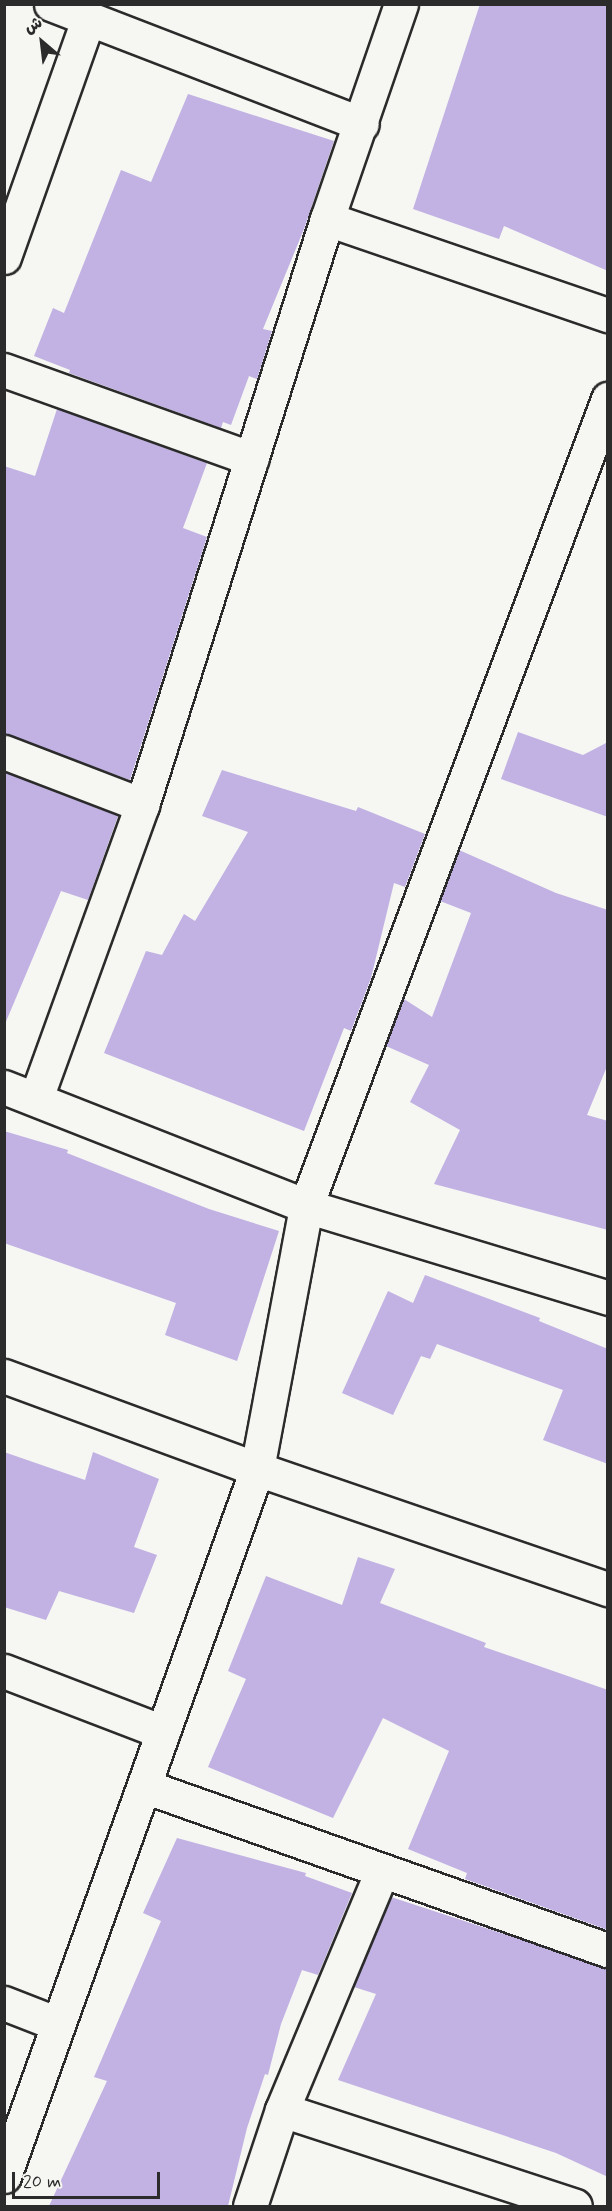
<!DOCTYPE html>
<html>
<head>
<meta charset="utf-8">
<style>
	body { margin:0 }
	#map { position:relative; width:612px; height:2211px; overflow:hidden; background:#f6f6f2; font-family:Mynerve,"Playpen Sans Arabic",sans-serif }
	div>[style] { position:absolute }
	[style*='--x'] { left:calc(var(--x)*1px); top:calc(var(--y)*1px); width:calc(var(--w)*1px); rotate:calc(var(--a)*1deg) }
	.building>* { inset:0; background:#c1b2e3 }
	.roads { filter:drop-shadow(2px 0 #2b2b2b) drop-shadow(-2px 0 #2b2b2b) drop-shadow(0 2px #2b2b2b) drop-shadow(0 -2px #2b2b2b) }
	.street>* { height:33px; margin:-16.5px; padding:0 16.5px; transform-origin:16.5px; border-radius:16.5px; background:#f6f6f2 }
	.secondary>* { height:33px; margin:-16.5px; padding:0 16.5px; transform-origin:16.5px; border-radius:16.5px; background:#f6f6f2 }
	span { translate:-50% -50%; white-space:nowrap; text-align:center; line-height:1.15; -webkit-text-stroke:4.5px #f6f6f2; paint-order:stroke }
	.frame { position:absolute; inset:0; border:6px solid #2b2b2b; pointer-events:none }
	.north { position:absolute; left:12px; top:12px; width:60px; height:60px; -webkit-text-stroke:4px #f6f6f2; paint-order:stroke; rotate:332deg; font-size:16px; font-weight:700; line-height:24px; text-align:center; color:#2b2b2b }
	.north::after { content:''; display:block; margin:auto; width:21px; height:27px; background:#2b2b2b; clip-path:polygon(50% 0,100% 100%,50% 72%,0 100%) }
	.scale { position:absolute; left:12px; top:2172px; width:148px; height:27px; box-sizing:border-box; border:3px solid #2b2b2b; border-top:0; padding-left:8px; font-size:18px; line-height:21px; white-space:nowrap; color:#2b2b2b; -webkit-text-stroke:4px #f6f6f2; paint-order:stroke }
</style>
</head>
<body>
<div id="map">
	<div class="building">
		<div style="clip-path:polygon(480px 4px,608px 4px,608px 271px,504px 226px,499px 239px,413px 209px)"></div>
		<div style="clip-path:polygon(188px 94px,334px 141px,304px 229px,263px 329px,272px 331px,257px 379px,249px 376px,231px 425px,223px 422px,221px 428px,69px 373px,70px 370px,34px 356px,53px 308px,64px 313px,121px 170px,151px 182px)"></div>
		<div style="clip-path:polygon(57px 409px,207px 463px,183px 528px,207px 537px,130px 780px,4px 734px,4px 466px,35px 476px)"></div>
		<div style="clip-path:polygon(518px 732px,583px 755px,608px 742px,608px 817px,501px 779px)"></div>
		<div style="clip-path:polygon(222px 770px,356px 811px,358px 807px,425px 834px,405px 887px,394px 883px,371px 978px,351px 1031px,344px 1028px,304px 1131px,104px 1053px,146px 951px,162px 955px,184px 914px,195px 921px,248px 832px,202px 816px)"></div>
		<div style="clip-path:polygon(4px 772px,118px 816px,88px 900px,61px 891px,5px 1024px)"></div>
		<div style="clip-path:polygon(459px 850px,556px 893px,608px 910px,608px 1064px,587px 1115px,608px 1121px,608px 1230px,434px 1184px,460px 1130px,410px 1102px,429px 1065px,386px 1046px,404px 999px,432px 1017px,471px 913px,440px 901px)"></div>
		<div style="clip-path:polygon(4px 1131px,68px 1150px,67px 1153px,209px 1209px,279px 1231px,237px 1361px,165px 1335px,176px 1303px,4px 1243px)"></div>
		<div style="clip-path:polygon(425px 1275px,540px 1318px,539px 1321px,608px 1349px,608px 1464px,543px 1440px,563px 1390px,437px 1344px,430px 1359px,421px 1356px,393px 1415px,342px 1393px,388px 1291px,413px 1303px)"></div>
		<div style="clip-path:polygon(4px 1452px,85px 1480px,93px 1452px,159px 1479px,134px 1547px,157px 1555px,134px 1613px,59px 1591px,46px 1620px,4px 1607px)"></div>
		<div style="clip-path:polygon(358px 1557px,395px 1569px,380px 1603px,486px 1643px,484px 1647px,608px 1690px,608px 1930px,465px 1879px,467px 1873px,408px 1849px,449px 1751px,383px 1718px,333px 1818px,208px 1767px,246px 1679px,228px 1671px,266px 1576px,342px 1605px)"></div>
		<div style="clip-path:polygon(177px 1838px,306px 1873px,305px 1876px,352px 1893px,318px 1975px,302px 1970px,281px 2024px,268px 2075px,265px 2074px,247px 2128px,228px 2206px,49px 2206px,107px 2081px,94px 2077px,161px 1921px,143px 1913px)"></div>
		<div style="clip-path:polygon(391px 1897px,608px 1968px,608px 2177px,556px 2153px,338px 2080px,376px 1994px,354px 1987px)"></div>
	</div>
	<div class="roads">
		<div class="street">
			<div style="--x:51;--y:4;--w:333;--a:21.1"></div>
			<div style="--x:327;--y:219;--w:297;--a:18.9"></div>
			<div style="--x:4;--y:257;--w:251;--a:-70.5"></div>
			<div style="--x:4;--y:370;--w:263;--a:19.7"></div>
			<div style="--x:4;--y:752;--w:148;--a:21"></div>
			<div style="--x:4;--y:1087;--w:325;--a:21.5"></div>
			<div style="--x:306;--y:1206;--w:316;--a:16.9"></div>
			<div style="--x:36;--y:1098;--w:312;--a:-70.1"></div>
			<div style="--x:142;--y:805;--w:615;--a:-72.48"></div>
			<div style="--x:327;--y:219;--w:227;--a:-71"></div>
			<div style="--x:4;--y:1376;--w:270;--a:20.2"></div>
			<div style="--x:257;--y:1469;--w:371;--a:18.9"></div>
			<div style="--x:4;--y:1671;--w:170;--a:21"></div>
			<div style="--x:144;--y:1786;--w:492;--a:19.5"></div>
			<div style="--x:4;--y:2003;--w:58;--a:21.3"></div>
			<div style="--x:282;--y:2110;--w:308;--a:18.1"></div>
			<div style="--x:250;--y:2206;--w:101;--a:-71.6"></div>
			<div style="--x:282;--y:2110;--w:257;--a:-67.3"></div>
		</div>
		<div class="secondary">
			<div style="--x:4;--y:2176;--w:751;--a:-70.31"></div>
			<div style="--x:257;--y:1469;--w:268;--a:-79.4"></div>
			<div style="--x:306;--y:1206;--w:862;--a:-69.48"></div>
		</div>
	</div>
	<div class="frame"></div>
	<div class="north">ش</div>
	<div class="scale">20 m</div>
</div>
</body>
</html>
